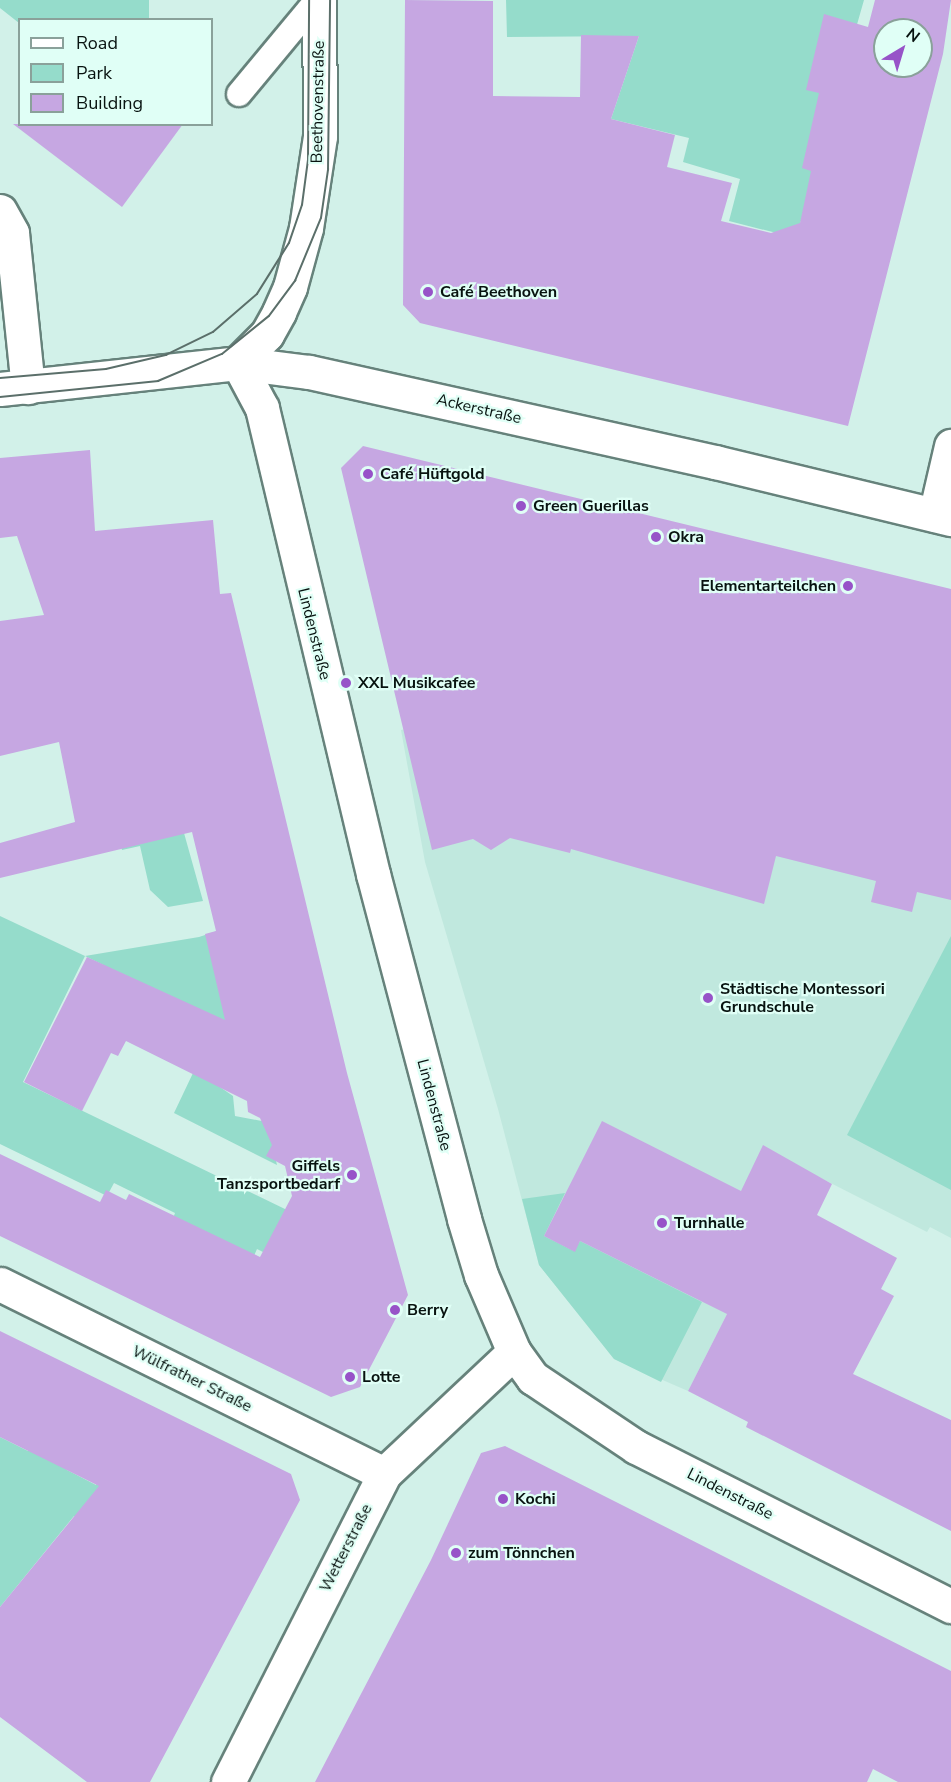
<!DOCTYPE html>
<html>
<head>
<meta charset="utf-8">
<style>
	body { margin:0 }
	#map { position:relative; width:951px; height:1782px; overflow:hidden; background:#d2f1e9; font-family:"Nunito Sans",sans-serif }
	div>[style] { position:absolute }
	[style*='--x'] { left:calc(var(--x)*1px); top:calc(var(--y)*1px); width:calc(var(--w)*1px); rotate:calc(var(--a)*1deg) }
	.built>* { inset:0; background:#c0e8de }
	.green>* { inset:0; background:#95dccb }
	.building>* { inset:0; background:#c6a7e2 }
	.roads { filter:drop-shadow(2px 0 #66827b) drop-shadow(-2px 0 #66827b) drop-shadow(0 2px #66827b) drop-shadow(0 -2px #66827b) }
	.lane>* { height:24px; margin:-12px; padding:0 12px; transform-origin:12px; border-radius:12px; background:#fff }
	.street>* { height:33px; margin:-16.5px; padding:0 16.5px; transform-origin:16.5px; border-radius:16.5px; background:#fff }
	.tram>* { height:1.5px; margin:-0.75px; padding:0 0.75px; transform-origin:0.75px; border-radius:0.75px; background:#5b6f6a }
	.dots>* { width:16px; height:16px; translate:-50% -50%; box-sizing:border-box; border:3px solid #e0fff6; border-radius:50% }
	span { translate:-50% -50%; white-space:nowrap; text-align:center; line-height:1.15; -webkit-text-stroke:4.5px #e0fff6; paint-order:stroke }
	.street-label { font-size:16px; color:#081310 }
	.poi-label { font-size:16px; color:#081310; font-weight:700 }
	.left { translate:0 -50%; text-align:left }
	.right { translate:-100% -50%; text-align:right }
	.legend { position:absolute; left:18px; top:18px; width:195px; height:108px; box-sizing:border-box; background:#e0fff6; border:2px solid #8aa19a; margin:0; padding:8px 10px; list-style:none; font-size:18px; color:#081310 }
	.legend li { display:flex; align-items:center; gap:12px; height:30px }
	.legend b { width:30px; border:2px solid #8aa19a }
	.north { position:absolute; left:873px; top:18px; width:60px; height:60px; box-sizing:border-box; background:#e0fff6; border:2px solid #8aa19a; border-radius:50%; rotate:38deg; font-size:16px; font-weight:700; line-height:24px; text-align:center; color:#081310 }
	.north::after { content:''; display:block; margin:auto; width:21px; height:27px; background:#9753c8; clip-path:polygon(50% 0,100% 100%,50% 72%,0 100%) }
</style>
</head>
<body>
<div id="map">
	<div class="built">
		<div style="clip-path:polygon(508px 706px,951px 835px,951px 1238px,930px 1227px,927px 1232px,801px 1168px,688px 1391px,614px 1359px,539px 1265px,498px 1109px,425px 862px,401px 730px)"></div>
	</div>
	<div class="green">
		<div style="clip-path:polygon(0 0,149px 0,149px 19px,20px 20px,19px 23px,0 8px)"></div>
		<div style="clip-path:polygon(506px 0,864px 0,796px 238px,729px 221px,740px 179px,683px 162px,689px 138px,611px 119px,639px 36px,507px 37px)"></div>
		<div style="clip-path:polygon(111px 808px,184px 833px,203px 901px,168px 907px,150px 890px,140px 846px,122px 850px)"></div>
		<div style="clip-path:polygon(0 916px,85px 956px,199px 937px,235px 925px,251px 982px,217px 1085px,233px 1096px,235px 1116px,267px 1122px,277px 1165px,174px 1113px,193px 1073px,154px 990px,85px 956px,23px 1082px,287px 1210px,289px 1265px,257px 1249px,250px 1265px,170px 1227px,175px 1213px,114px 1183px,107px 1196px,0 1144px)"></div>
		<div style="clip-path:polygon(951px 936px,951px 1190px,847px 1135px)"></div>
		<div style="clip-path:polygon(565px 1193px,544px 1236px,574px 1251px,580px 1241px,702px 1302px,661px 1382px,614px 1359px,539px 1265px,522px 1199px)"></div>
		<div style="clip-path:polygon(36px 1435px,67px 1470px,96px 1485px,100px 1477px,96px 1528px,74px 1516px,0 1607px,0 1437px,28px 1451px)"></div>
	</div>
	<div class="building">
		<div style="clip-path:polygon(evenodd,405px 0,493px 1px,493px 96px,580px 97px,581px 35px,639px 36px,611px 119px,675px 135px,667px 167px,732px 183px,721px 221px,771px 233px,800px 223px,811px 171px,802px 168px,819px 93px,806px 90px,824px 14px,868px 27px,875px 0,951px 0,943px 54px,848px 426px,420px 323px,403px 305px,405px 0,885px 30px,921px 30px,921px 66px,885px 66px,885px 30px)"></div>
		<div style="clip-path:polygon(13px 124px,183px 124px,122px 207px)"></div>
		<div style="clip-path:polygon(363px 446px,951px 589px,951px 900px,917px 892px,912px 912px,871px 902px,876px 881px,776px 856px,764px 904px,571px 849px,570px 853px,510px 838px,491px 850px,473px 839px,432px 850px,341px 468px)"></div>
		<div style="clip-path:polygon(90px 450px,95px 531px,213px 520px,220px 594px,231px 593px,347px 1073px,408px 1295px,360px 1387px,331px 1397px,0 1236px,0 1154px,100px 1202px,106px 1190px,126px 1200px,129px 1194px,260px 1257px,292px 1196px,285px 1166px,266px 1156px,272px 1145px,260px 1118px,248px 1112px,247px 1101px,126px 1041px,118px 1056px,111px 1053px,82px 1111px,24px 1082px,87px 957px,225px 1020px,205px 934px,216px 931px,192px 832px,0 878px,0 843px,75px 822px,59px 742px,0 756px,0 621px,44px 615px,17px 536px,0 538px,0 458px)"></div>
		<div style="clip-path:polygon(602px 1121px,741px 1191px,763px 1145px,832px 1184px,817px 1215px,897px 1258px,881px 1289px,894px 1296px,853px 1374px,951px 1420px,951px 1531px,746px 1427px,748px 1422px,688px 1391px,727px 1314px,580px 1241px,575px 1252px,544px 1236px)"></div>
		<div style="clip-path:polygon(0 1331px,291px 1474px,300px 1500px,150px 1782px,87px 1782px,0 1717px,0 1607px,99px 1486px,0 1437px)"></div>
		<div style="clip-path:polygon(505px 1446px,951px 1671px,951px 1782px,898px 1782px,873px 1769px,867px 1782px,315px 1782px,431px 1560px,481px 1453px)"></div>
	</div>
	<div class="roads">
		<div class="lane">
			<div style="--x:239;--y:94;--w:122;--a:-50.3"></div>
		</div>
		<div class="street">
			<div style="--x:0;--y:211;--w:25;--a:61"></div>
			<div style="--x:12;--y:233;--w:155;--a:84.1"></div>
			<div style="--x:238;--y:363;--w:51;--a:61.9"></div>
			<div style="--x:262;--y:408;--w:479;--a:76.6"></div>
			<div style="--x:373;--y:874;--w:357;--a:75.2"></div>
			<div style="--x:464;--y:1219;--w:59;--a:73.1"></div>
			<div style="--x:481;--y:1275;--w:84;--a:66.8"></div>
			<div style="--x:514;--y:1352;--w:32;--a:54"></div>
			<div style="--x:533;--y:1378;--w:124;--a:33.8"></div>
			<div style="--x:636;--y:1447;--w:353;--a:26.8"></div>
			<div style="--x:238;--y:363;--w:41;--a:-45"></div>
			<div style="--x:267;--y:334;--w:25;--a:-61"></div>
			<div style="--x:279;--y:312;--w:27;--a:-66"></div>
			<div style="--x:290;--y:287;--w:61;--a:-74.8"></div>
			<div style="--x:306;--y:228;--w:93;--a:-81.3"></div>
			<div style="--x:320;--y:136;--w:136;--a:-90.4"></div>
			<div style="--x:0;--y:389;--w:239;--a:-6.2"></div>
			<div style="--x:238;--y:363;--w:72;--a:7.2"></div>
			<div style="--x:309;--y:372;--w:416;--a:12.5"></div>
			<div style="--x:715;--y:462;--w:243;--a:13.6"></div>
			<div style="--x:935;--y:515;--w:71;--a:-76.9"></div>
			<div style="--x:0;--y:1284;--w:428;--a:26.3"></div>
			<div style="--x:228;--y:1782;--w:345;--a:-63.1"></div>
			<div style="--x:384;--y:1474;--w:178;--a:-43.2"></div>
		</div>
	</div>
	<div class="tram">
		<div style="--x:0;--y:378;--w:106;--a:-4.9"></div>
		<div style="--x:106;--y:369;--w:62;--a:-13.1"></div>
		<div style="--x:166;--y:355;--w:52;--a:-26.1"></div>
		<div style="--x:213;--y:332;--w:58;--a:-40.8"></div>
		<div style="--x:257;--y:294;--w:60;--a:-57.9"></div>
		<div style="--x:289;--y:243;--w:40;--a:-71.1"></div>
		<div style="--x:302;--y:205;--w:45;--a:-82.4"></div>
		<div style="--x:308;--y:160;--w:160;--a:-89.6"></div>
		<div style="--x:0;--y:397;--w:159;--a:-5.8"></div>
		<div style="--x:158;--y:381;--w:69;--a:-22.9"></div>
		<div style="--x:222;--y:354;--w:60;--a:-39"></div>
		<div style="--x:269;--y:316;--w:44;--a:-53.4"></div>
		<div style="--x:295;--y:281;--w:68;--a:-67.6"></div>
		<div style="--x:321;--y:218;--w:49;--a:-81.7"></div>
		<div style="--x:328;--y:170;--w:170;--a:-89.3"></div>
	</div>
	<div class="dots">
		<div style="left:428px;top:292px;background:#9753c8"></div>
		<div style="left:368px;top:474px;background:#9753c8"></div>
		<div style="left:521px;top:506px;background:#9753c8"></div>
		<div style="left:656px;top:537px;background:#9753c8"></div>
		<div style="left:848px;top:586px;background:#9753c8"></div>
		<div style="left:346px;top:683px;background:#9753c8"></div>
		<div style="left:708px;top:998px;background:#9753c8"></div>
		<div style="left:352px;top:1175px;background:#9753c8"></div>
		<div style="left:662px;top:1223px;background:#9753c8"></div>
		<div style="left:395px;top:1310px;background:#9753c8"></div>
		<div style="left:350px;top:1377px;background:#9753c8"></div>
		<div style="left:503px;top:1499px;background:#9753c8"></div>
		<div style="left:456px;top:1553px;background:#9753c8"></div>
	</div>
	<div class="street-label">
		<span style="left:318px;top:102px;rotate:-89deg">Beethovenstraße</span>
		<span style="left:479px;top:409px;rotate:13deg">Ackerstraße</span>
		<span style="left:314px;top:634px;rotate:76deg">Lindenstraße</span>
		<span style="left:434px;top:1105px;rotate:75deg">Lindenstraße</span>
		<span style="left:192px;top:1379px;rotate:26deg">Wülfrather Straße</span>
		<span style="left:730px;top:1494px;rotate:27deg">Lindenstraße</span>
		<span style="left:346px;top:1548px;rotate:-63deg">Wetterstraße</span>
	</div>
	<div class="poi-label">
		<span class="left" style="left:440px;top:292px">Café Beethoven</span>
		<span class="left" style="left:380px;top:474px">Café Hüftgold</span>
		<span class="left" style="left:533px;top:506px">Green Guerillas</span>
		<span class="left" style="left:668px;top:537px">Okra</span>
		<span class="right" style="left:836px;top:586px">Elementarteilchen</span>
		<span class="left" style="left:358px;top:683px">XXL Musikcafee</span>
		<span class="left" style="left:720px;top:998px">Städtische Montessori<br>Grundschule</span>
		<span class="right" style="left:340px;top:1175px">Giffels<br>Tanzsportbedarf</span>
		<span class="left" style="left:674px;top:1223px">Turnhalle</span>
		<span class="left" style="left:407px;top:1310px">Berry</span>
		<span class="left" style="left:362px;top:1377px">Lotte</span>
		<span class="left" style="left:515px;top:1499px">Kochi</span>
		<span class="left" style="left:468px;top:1553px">zum Tönnchen</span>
	</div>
	<ul class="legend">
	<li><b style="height:8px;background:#fff"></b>Road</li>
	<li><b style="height:16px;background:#95dccb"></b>Park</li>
	<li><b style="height:16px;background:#c6a7e2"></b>Building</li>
	</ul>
	<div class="north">N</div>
</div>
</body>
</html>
